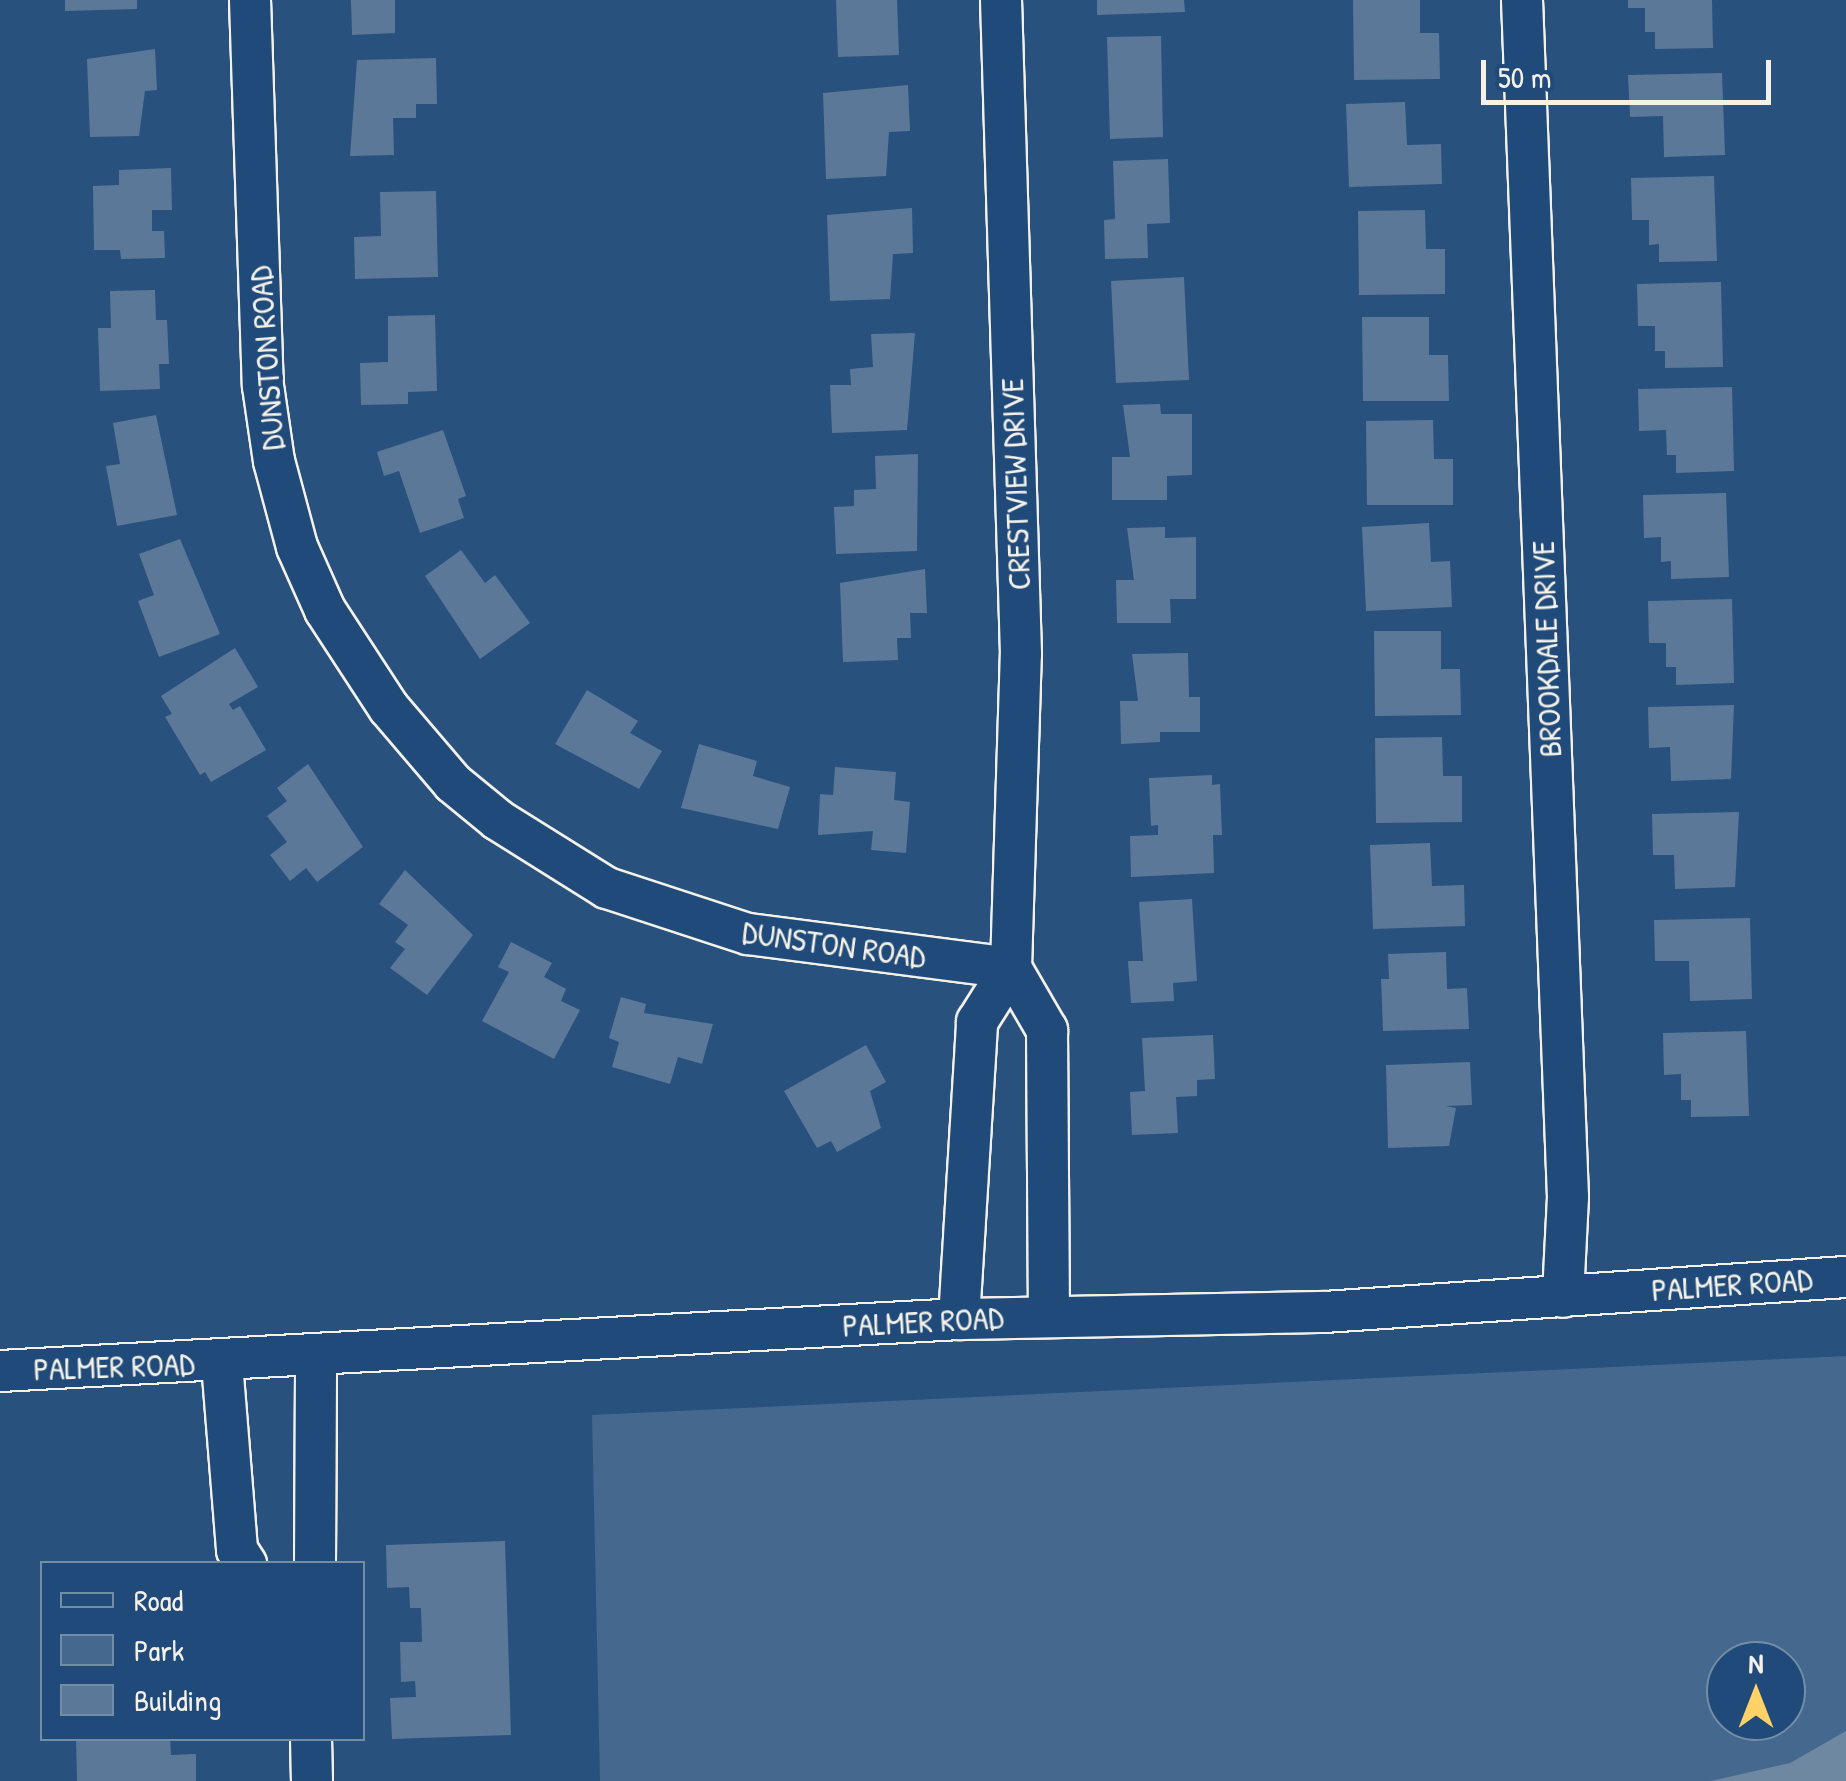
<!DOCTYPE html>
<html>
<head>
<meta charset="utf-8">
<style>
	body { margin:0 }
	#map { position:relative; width:1846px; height:1781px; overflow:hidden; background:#28517e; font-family:"Patrick Hand",sans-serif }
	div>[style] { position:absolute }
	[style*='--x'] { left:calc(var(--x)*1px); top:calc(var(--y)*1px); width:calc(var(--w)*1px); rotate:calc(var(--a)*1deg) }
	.green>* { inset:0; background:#45688e }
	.water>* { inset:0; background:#6e88a2 }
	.building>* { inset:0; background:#5b7899 }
	.roads { filter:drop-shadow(2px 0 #f4f1e8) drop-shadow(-2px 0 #f4f1e8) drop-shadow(0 2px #f4f1e8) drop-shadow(0 -2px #f4f1e8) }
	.minor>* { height:40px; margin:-20px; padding:0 20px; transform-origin:20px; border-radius:20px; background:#1f4a7a }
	span { translate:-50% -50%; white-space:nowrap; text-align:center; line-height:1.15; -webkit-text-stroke:8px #1f4a7a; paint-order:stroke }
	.street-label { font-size:32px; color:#f4f1e8 }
	.legend { position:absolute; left:40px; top:1561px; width:325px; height:180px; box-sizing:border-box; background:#1f4a7a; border:2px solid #748da6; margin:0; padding:12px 18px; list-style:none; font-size:30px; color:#f4f1e8 }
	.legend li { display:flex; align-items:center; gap:20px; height:50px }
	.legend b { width:50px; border:2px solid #748da6 }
	.north { position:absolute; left:1706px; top:1641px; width:100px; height:100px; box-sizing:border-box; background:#1f4a7a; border:2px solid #748da6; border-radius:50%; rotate:0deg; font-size:28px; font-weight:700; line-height:40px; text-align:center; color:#f4f1e8 }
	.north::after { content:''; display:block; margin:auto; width:35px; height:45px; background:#ffd166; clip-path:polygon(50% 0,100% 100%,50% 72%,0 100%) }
	.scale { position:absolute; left:1481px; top:60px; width:290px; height:45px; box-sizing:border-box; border:5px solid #f4f1e8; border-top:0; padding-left:12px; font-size:30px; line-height:35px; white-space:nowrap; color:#f4f1e8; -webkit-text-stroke:8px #1f4a7a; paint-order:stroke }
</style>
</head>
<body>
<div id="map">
	<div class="green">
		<div style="clip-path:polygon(evenodd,1846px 1356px,1846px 1781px,600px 1781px,592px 1415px,1846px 1356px,1726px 1661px,1786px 1661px,1786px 1721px,1726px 1721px,1726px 1661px)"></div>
	</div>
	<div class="water">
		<div style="clip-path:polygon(1846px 1731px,1846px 1781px,1711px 1781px,1790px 1763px)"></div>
	</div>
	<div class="building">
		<div style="clip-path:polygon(65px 0,137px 0,137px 9px,65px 11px)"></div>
		<div style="clip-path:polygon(351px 0,395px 0,395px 33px,352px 35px)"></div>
		<div style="clip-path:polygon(836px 0,897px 0,899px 55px,838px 57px)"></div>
		<div style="clip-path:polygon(1097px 0,1184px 0,1185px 12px,1097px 15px)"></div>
		<div style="clip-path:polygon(1353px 0,1420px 0,1420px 33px,1439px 33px,1440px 79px,1354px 80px)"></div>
		<div style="clip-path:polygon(1628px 0,1712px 0,1713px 48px,1655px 49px,1655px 32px,1645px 32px,1645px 8px,1628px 8px)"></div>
		<div style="clip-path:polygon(1161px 36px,1163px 137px,1110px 139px,1107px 37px)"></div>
		<div style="clip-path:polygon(155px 49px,157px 90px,145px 91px,139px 136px,90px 137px,87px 59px)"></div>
		<div style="clip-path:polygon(436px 58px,437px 104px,416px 104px,416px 118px,393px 118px,394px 155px,350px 156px,357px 60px)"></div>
		<div style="clip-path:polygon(1722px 73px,1725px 155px,1664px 157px,1663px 116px,1630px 117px,1628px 75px)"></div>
		<div style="clip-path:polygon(908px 85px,910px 131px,889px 132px,886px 176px,826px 179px,823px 93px)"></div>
		<div style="clip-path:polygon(1405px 102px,1407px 145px,1441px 144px,1442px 184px,1349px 187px,1346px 104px)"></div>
		<div style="clip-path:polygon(1168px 159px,1170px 223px,1147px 224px,1148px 258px,1105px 259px,1104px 220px,1115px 219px,1113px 161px)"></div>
		<div style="clip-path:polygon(171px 168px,172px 210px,152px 210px,152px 231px,164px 231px,165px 258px,121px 259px,120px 250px,94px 250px,93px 186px,119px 185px,119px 170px)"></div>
		<div style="clip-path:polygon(1714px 176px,1717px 261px,1659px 262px,1659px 244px,1649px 245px,1649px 220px,1632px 220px,1631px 178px)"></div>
		<div style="clip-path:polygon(436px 191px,438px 277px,355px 279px,354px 237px,381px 236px,380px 192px)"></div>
		<div style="clip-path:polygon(912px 208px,913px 253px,893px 254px,890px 299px,830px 301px,827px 215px)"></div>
		<div style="clip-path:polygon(1425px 210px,1426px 249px,1445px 249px,1445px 294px,1359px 295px,1358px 211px)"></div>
		<div style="clip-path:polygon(1184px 277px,1189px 380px,1116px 383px,1111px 281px)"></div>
		<div style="clip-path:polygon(1721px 282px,1723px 367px,1665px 368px,1665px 351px,1655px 351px,1655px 326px,1638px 326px,1637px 284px)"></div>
		<div style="clip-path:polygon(155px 290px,156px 320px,167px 320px,169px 364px,159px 364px,160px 389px,100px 391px,98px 328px,111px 328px,110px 291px)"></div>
		<div style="clip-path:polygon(435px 315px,437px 391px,408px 392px,408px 404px,361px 405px,360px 363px,388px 362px,388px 316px)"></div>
		<div style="clip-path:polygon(1362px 317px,1429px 317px,1429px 355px,1448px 355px,1449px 401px,1363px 401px)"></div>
		<div style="clip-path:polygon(915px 333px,907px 430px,832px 433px,830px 385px,851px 385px,850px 369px,873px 367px,871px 334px)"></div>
		<div style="clip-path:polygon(1732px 387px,1734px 471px,1676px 473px,1676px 455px,1667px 455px,1666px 430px,1639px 431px,1638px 389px)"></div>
		<div style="clip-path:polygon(1160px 404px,1161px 414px,1192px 414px,1192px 475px,1167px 476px,1167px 500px,1112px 500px,1112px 457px,1130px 457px,1123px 405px)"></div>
		<div style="clip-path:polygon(156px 415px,177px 515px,117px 526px,106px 466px,120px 464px,113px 423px)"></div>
		<div style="clip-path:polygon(1433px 420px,1434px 459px,1453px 459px,1453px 505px,1367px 505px,1366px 421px)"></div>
		<div style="clip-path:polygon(443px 430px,466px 496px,458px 499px,464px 518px,420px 533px,399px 471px,384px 476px,377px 452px)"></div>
		<div style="clip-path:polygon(918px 454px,917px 551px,836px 554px,834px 507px,854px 506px,854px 490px,876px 489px,875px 456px)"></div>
		<div style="clip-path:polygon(1726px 493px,1729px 577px,1671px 579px,1671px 561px,1661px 562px,1661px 537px,1644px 538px,1643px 495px)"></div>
		<div style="clip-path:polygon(1429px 523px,1431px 562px,1450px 561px,1452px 607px,1366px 611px,1362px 527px)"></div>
		<div style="clip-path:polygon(1165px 527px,1165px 538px,1196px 537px,1196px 599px,1170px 599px,1171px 623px,1117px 623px,1116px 580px,1134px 580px,1127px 528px)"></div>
		<div style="clip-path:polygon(180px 539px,220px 634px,159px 657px,138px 601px,154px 595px,139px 554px)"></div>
		<div style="clip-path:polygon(461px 550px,485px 583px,495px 575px,530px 623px,480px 659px,425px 576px)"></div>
		<div style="clip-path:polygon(925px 569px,927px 613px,910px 613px,911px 638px,897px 638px,898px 660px,843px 662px,840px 583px)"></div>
		<div style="clip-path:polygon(1732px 599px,1734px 683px,1676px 685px,1676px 667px,1666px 667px,1666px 643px,1649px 643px,1648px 601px)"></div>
		<div style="clip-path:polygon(1374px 631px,1441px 631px,1441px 669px,1460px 669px,1461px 715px,1375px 716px)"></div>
		<div style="clip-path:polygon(235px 648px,258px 687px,229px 704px,233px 710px,240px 706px,266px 750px,211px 782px,205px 772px,200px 775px,165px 717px,172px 714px,161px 696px)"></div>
		<div style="clip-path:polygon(1188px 653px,1189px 697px,1200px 697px,1200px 732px,1160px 732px,1160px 742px,1121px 744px,1120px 701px,1138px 701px,1132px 654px)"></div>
		<div style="clip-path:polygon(587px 690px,638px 721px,630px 733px,662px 751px,639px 789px,555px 744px)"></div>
		<div style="clip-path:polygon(1734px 705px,1731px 779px,1671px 781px,1670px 747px,1649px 748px,1648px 707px)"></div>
		<div style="clip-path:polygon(1442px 737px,1443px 776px,1462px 776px,1462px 822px,1376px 823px,1375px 738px)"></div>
		<div style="clip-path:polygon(699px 744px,757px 761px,753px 776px,790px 787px,778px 829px,681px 808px)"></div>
		<div style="clip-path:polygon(308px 764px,363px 847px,317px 882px,306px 868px,290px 881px,270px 855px,287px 842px,267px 816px,287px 801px,277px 788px)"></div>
		<div style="clip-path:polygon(835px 767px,896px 772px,894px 800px,910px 802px,906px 853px,871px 850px,873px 831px,818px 835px,820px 794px,833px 795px)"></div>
		<div style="clip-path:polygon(1212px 775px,1212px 785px,1220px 784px,1222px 835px,1213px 835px,1214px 873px,1131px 877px,1130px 836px,1158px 835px,1158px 825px,1151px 826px,1149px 778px)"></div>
		<div style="clip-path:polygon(1739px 812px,1735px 887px,1675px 889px,1674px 855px,1653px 855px,1652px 814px)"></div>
		<div style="clip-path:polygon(1430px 843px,1432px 886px,1464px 885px,1465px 926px,1373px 929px,1370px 845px)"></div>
		<div style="clip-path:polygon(405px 870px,473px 935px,427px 995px,390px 968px,405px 949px,395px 942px,408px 925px,379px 904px)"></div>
		<div style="clip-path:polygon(1192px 899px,1197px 981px,1173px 983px,1174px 1001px,1131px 1003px,1128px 961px,1143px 961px,1139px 902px)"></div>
		<div style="clip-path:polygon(1750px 918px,1752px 999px,1690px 1001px,1689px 961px,1655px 961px,1654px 920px)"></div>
		<div style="clip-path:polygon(511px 942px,552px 963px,544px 977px,566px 989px,561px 1001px,580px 1010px,554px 1059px,482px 1021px,509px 972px,498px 967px)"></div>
		<div style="clip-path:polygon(1446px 952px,1447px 989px,1467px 988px,1469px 1029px,1383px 1031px,1381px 979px,1389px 979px,1388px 954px)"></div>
		<div style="clip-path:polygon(621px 997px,646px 1004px,644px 1013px,713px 1024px,702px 1064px,678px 1057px,670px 1084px,612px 1067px,619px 1042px,609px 1038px)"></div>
		<div style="clip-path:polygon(1746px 1031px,1749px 1116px,1691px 1117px,1691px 1100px,1681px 1100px,1681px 1074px,1664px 1075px,1663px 1033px)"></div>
		<div style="clip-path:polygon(1213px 1035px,1215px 1079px,1197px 1080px,1197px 1096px,1176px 1097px,1178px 1133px,1132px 1135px,1130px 1092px,1145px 1091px,1142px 1038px)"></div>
		<div style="clip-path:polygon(866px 1045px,886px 1082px,870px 1091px,881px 1128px,837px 1152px,831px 1141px,817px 1148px,784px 1091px)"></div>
		<div style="clip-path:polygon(1470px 1062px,1472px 1105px,1446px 1106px,1456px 1108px,1449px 1146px,1388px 1148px,1386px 1065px)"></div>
		<div style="clip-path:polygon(505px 1541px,511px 1735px,392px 1739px,390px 1698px,416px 1697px,415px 1681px,401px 1682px,400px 1642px,422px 1642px,421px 1608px,410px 1608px,409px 1587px,387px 1588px,386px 1545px)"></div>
		<div style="clip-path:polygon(76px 1738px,170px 1738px,171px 1755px,196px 1754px,196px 1781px,77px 1781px)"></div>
	</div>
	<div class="roads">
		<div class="minor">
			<div style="--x:250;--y:0;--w:386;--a:88.1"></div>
			<div style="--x:263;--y:386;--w:76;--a:81.7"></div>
			<div style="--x:274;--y:461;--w:89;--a:75"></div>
			<div style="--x:297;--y:547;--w:69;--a:66"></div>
			<div style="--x:325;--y:610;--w:117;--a:56.9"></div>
			<div style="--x:389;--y:708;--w:99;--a:49.5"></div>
			<div style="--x:453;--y:783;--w:58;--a:39.4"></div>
			<div style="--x:498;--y:820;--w:128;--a:32"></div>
			<div style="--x:607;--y:888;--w:148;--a:18.1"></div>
			<div style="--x:748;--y:934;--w:265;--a:7.4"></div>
			<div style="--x:1522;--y:0;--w:1198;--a:87.8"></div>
			<div style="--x:1568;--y:1197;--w:100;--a:92.9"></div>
			<div style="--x:1011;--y:968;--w:72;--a:59.9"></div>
			<div style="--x:1047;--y:1030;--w:286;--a:89.6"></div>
			<div style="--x:959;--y:1319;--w:298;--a:-86.5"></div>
			<div style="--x:977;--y:1022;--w:64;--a:-57.8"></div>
			<div style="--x:1011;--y:968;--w:314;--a:-88.2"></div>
			<div style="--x:1021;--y:654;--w:654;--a:-91.75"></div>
			<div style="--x:222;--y:1363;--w:188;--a:85.4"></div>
			<div style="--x:237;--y:1550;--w:17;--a:57"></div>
			<div style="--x:0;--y:1371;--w:960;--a:-3.1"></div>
			<div style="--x:959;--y:1319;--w:365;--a:-1.1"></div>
			<div style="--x:1324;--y:1312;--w:523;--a:-3.84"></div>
			<div style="--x:315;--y:1564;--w:206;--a:-89.7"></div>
			<div style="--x:311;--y:1738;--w:43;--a:88.7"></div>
		</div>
	</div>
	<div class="street-label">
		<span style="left:267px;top:358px;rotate:-94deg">DUNSTON ROAD</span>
		<span style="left:1016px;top:484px;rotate:-92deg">CRESTVIEW DRIVE</span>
		<span style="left:1547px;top:649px;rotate:-92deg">BROOKDALE DRIVE</span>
		<span style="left:834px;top:945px;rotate:8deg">DUNSTON ROAD</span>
		<span style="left:1732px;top:1285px;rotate:-4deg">PALMER ROAD</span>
		<span style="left:923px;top:1322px;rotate:-3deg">PALMER ROAD</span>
		<span style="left:114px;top:1367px;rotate:-2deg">PALMER ROAD</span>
	</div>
	<ul class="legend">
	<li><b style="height:12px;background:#1f4a7a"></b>Road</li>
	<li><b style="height:28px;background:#45688e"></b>Park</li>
	<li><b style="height:28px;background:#5b7899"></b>Building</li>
	</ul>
	<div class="north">N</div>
	<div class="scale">50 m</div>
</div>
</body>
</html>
